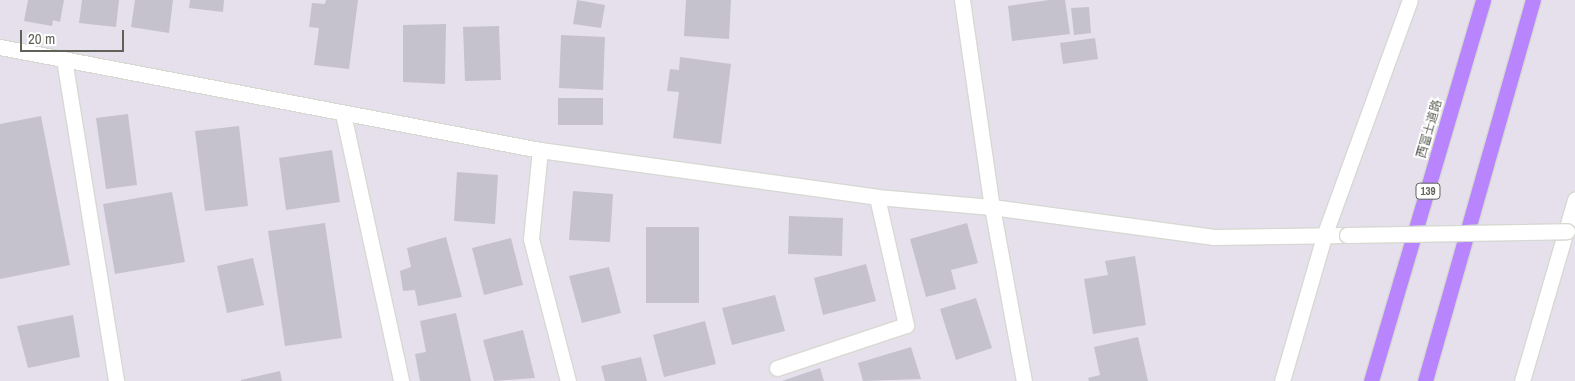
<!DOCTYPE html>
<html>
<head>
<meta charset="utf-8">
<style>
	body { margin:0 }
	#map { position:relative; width:1575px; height:381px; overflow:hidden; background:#e6e0ed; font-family:"Archivo Narrow","Noto Sans JP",sans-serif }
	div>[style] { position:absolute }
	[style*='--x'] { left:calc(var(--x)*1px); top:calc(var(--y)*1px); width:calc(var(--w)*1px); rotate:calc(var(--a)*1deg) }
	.building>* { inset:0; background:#c5c1cd }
	.roads { filter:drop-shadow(1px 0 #d6d9d1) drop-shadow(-1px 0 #d6d9d1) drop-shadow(0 1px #d6d9d1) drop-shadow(0 -1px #d6d9d1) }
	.minor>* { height:15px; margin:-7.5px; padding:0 7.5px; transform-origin:7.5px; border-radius:7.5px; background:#fff }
	.highway>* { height:15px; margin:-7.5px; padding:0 7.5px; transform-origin:7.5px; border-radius:7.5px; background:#b885ff }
	.bridges { filter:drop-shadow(1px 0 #d6d9d1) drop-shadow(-1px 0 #d6d9d1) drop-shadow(0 1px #d6d9d1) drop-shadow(0 -1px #d6d9d1) }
	.minor-bridge>* { height:15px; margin:-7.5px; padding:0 7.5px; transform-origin:7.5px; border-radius:7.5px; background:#fff }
	span { translate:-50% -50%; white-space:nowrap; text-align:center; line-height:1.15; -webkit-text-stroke:4px #fff; paint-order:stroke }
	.shield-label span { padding:1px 4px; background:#fff; border:1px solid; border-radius:4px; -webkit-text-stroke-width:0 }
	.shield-label { font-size:11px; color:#606259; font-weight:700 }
	.street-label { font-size:12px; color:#606259 }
	.scale { position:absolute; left:20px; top:30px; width:104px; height:22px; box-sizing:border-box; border:2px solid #606259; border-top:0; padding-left:6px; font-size:15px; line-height:18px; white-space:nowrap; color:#606259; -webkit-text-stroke:4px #fff; paint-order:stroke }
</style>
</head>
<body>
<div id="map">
	<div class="building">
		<div style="clip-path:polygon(28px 0,64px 0,60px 22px,53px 20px,52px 26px,24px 21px)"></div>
		<div style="clip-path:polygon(82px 0,119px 0,116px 27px,79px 23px)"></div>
		<div style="clip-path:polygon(135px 0,173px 0,169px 33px,131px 27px)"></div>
		<div style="clip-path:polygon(190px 0,224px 0,223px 12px,189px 8px)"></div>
		<div style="clip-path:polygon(326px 0,358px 0,349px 69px,314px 65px,319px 28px,309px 27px,312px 3px,325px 4px)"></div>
		<div style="clip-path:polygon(577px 0,605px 5px,601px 28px,573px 24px)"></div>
		<div style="clip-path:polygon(686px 0,731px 0,729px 39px,684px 36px)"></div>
		<div style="clip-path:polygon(1049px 0,1065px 0,1070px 34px,1012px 41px,1008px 6px)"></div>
		<div style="clip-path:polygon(1089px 7px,1091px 33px,1074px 35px,1071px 8px)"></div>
		<div style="clip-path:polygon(446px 24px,445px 84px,403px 82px,403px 25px)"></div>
		<div style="clip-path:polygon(499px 26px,501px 80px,465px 81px,463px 27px)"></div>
		<div style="clip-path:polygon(561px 35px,605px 37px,603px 90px,559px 88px)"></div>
		<div style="clip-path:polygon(1095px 38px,1098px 59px,1063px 64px,1060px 43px)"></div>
		<div style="clip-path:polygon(680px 57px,731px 64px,721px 144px,673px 138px,679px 92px,667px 91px,670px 69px,679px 70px)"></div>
		<div style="clip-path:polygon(558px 98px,603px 98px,603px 125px,558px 125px)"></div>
		<div style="clip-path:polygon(128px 114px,137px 185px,106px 189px,96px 118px)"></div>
		<div style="clip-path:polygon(41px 116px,70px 265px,0 279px,0 124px)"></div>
		<div style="clip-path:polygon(239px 126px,248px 206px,205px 211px,195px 131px)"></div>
		<div style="clip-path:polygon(332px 150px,340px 202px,286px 210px,279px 158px)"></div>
		<div style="clip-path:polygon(457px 172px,498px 175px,495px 224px,454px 221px)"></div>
		<div style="clip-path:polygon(573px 191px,613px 194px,610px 242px,569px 240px)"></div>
		<div style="clip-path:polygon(172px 192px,185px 262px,115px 274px,103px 204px)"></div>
		<div style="clip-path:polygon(789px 216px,843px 218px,842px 256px,788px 254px)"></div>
		<div style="clip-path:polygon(325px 223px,342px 338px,285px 346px,268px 231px)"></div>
		<div style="clip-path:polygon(967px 223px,978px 263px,951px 270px,956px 289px,926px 297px,910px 239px)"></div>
		<div style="clip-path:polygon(646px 227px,699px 227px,699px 303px,646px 303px)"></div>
		<div style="clip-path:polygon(446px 237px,462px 297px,418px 306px,415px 290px,403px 291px,400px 271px,411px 267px,407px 248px)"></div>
		<div style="clip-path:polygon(511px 238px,523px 285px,484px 295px,472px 248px)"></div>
		<div style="clip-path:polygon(1135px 256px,1146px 325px,1093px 334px,1084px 279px,1108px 275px,1105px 261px)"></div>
		<div style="clip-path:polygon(253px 258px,264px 305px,227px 313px,217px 266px)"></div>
		<div style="clip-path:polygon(866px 264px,876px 301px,823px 315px,814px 278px)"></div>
		<div style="clip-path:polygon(609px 267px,621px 313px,582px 323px,569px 276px)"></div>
		<div style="clip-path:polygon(775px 295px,785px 331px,732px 345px,722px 308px)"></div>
		<div style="clip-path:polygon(976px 298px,992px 348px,956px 360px,940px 309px)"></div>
		<div style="clip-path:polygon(456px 313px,471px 381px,420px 381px,415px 354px,426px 352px,420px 321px)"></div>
		<div style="clip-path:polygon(73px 315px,80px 357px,28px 368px,17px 326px)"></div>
		<div style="clip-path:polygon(705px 321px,716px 364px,664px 377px,653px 335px)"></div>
		<div style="clip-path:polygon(523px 330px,535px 378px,494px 381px,483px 340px)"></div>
		<div style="clip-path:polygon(1138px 337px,1148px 381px,1089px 381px,1088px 378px,1100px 375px,1094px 347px)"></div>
		<div style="clip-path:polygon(911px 347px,921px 379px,863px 381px,858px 363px)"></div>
		<div style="clip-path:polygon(641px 357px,647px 381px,605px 381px,601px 366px)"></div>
		<div style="clip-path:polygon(820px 368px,824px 381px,782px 381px)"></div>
		<div style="clip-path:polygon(280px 371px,282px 381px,241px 381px,241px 380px)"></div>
	</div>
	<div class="roads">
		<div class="minor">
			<div style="--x:962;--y:0;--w:209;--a:81.8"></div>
			<div style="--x:992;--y:207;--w:177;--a:79.6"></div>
			<div style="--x:0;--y:47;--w:550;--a:10.8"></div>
			<div style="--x:540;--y:150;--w:340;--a:7.9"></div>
			<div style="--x:877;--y:197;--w:115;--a:5"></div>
			<div style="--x:992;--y:207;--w:224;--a:7.7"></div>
			<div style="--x:1214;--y:237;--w:133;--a:-0.9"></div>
			<div style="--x:64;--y:59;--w:326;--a:80.8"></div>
			<div style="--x:343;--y:114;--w:273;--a:77.7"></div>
			<div style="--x:540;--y:150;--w:89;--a:95.8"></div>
			<div style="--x:531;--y:239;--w:147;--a:75.4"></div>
			<div style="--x:777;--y:368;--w:136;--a:-18.4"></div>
			<div style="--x:906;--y:325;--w:131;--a:-102.8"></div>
			<div style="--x:1282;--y:381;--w:151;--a:-73.8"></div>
			<div style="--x:1324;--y:236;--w:251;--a:-70"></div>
			<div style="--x:1522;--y:381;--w:189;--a:-73.7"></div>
		</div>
		<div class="highway">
			<div style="--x:1371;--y:381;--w:397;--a:-73.6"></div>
			<div style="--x:1425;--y:381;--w:396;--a:-74.2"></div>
		</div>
	</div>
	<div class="bridges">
		<div class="minor-bridge">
			<div style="--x:1347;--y:235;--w:220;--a:-1"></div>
		</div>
	</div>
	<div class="shield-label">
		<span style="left:1428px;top:191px">139</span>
	</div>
	<div class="street-label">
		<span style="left:1430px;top:129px;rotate:-74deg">西富士道路</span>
	</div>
	<div class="scale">20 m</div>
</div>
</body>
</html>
